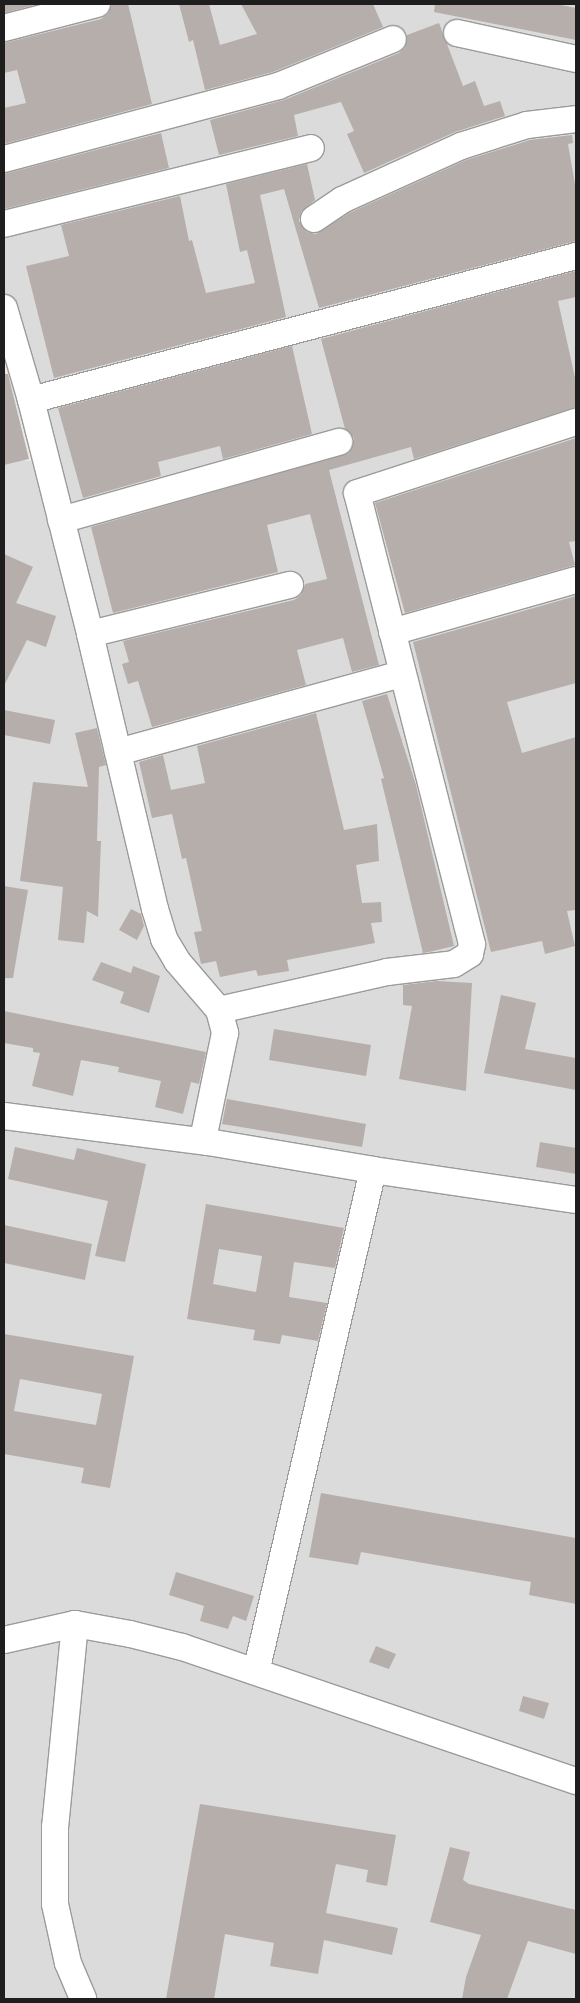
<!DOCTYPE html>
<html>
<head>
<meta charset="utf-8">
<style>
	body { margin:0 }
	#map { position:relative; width:580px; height:2003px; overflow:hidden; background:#edeae5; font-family:Roboto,sans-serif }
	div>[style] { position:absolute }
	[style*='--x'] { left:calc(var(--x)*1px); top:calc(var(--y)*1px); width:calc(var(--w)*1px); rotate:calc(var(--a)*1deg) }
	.residential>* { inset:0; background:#dcdbdb }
	.building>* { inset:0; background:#b6aeab }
	.roads { filter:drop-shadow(1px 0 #9b9b9b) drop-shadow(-1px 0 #9b9b9b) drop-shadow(0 1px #9b9b9b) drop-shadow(0 -1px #9b9b9b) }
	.minor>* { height:26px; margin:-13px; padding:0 13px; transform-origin:13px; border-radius:13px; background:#fff }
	span { translate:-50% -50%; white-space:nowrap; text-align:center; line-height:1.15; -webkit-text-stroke:4px #fff; paint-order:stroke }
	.frame { position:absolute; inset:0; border:5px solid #1e1e1e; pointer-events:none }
</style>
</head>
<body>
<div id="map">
	<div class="residential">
		<div style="clip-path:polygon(4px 4px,576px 4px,576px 1999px,4px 1999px,4px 460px,32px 461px,4px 359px)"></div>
	</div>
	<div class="building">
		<div style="clip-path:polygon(4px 4px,38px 4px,4px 13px)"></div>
		<div style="clip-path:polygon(112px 4px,128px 4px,152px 104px,4px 144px,4px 108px,26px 103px,17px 70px,4px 73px,4px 43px,101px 19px,108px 14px)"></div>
		<div style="clip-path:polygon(179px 4px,209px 4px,220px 45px,257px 34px,241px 4px,373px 4px,383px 27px,273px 72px,205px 90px,193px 40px,189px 42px)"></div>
		<div style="clip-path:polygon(435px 4px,556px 4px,576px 8px,576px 40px,434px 12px)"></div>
		<div style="clip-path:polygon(439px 23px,463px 86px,475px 81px,484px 106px,500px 101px,505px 116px,455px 132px,364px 173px,347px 134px,354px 131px,341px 102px,294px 115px,298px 136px,219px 155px,210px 120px,284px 100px,399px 53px,405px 48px,407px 35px)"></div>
		<div style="clip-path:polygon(161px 133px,169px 168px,4px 209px,4px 174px)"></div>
		<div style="clip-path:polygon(572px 135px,573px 143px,568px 144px,576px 190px,576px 241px,319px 308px,284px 189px,260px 195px,286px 317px,54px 378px,26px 266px,69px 256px,61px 225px,180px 196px,189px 241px,192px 240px,206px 293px,255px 283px,247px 250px,240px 252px,226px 184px,307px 164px,315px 200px,301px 212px,299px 221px,307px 232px,316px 234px,349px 213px,466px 160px,530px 140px)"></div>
		<div style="clip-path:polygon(576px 271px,576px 297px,558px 301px,576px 382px,576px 407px,414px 459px,411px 447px,329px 470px,379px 665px,352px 672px,343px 638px,297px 650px,306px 685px,152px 727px,138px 681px,128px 684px,122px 664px,129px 662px,123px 641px,294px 600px,301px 595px,305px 584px,327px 579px,310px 514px,267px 525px,278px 572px,113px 613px,91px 527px,349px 453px,354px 438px,345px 429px,321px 339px)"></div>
		<div style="clip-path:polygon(292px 346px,312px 434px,223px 459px,220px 446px,158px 462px,161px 476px,83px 498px,58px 408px)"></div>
		<div style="clip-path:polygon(4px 374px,8px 374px,29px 459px,4px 465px)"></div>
		<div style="clip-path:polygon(576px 438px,576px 541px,569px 542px,575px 565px,405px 613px,375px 503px)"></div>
		<div style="clip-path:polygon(4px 554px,33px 567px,16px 603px,56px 616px,46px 647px,27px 640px,4px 686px)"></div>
		<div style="clip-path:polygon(576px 596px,576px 683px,507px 702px,522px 753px,576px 737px,576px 910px,567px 911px,575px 946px,545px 954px,542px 941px,491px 952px,413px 642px)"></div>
		<div style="clip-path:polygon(387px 694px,416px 785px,454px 946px,429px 952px,423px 953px,381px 779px,384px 778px,362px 701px)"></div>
		<div style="clip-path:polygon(4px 710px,55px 720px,50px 744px,4px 735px)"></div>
		<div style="clip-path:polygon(316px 713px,344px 830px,377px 824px,379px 861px,356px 865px,362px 903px,381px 902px,382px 922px,371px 923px,375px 943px,287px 960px,289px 971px,258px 976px,256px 970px,220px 977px,216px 961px,201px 964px,194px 932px,202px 931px,186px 858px,182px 859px,172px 814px,152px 818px,139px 762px,163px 755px,171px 790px,205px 783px,197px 746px)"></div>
		<div style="clip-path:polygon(97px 728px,106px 765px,99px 767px,97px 841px,101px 841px,98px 917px,87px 911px,84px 943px,58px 940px,63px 887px,20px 881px,33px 782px,88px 787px,75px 733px)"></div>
		<div style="clip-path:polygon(4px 886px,28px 890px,13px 978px,4px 978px)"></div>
		<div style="clip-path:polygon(131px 909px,141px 914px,144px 926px,137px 940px,119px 930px)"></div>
		<div style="clip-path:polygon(101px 962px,131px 973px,133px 966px,160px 976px,149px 1013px,120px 1003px,124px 992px,92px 980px)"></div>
		<div style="clip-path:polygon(437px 981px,472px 983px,466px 1091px,399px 1079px,412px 1006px,403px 1005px,403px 985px)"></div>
		<div style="clip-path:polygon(501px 995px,536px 1003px,525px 1049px,576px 1058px,576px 1090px,484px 1073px)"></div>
		<div style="clip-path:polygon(4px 1011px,206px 1052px,199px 1084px,191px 1082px,183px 1114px,155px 1107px,161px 1081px,118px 1072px,119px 1067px,81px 1060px,73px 1096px,32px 1086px,40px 1053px,33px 1052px,33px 1048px,4px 1043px)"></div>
		<div style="clip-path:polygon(274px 1029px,371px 1045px,366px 1076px,269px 1060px)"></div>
		<div style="clip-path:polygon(227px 1099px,366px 1124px,362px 1147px,222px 1124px)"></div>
		<div style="clip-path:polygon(540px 1142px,576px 1148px,576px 1174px,536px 1167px)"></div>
		<div style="clip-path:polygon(15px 1147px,74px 1160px,77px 1148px,146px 1164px,125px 1262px,95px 1256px,108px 1201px,8px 1179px)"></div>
		<div style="clip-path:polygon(evenodd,206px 1204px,344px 1228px,335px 1268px,294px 1262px,289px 1297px,327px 1303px,318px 1341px,282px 1335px,280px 1344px,253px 1340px,255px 1330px,187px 1319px,206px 1204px,219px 1249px,262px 1256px,256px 1292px,213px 1284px,219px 1249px)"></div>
		<div style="clip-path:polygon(4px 1225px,92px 1244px,85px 1280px,4px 1263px)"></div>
		<div style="clip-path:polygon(evenodd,4px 1334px,134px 1356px,110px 1488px,81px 1483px,84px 1468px,4px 1454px,4px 1334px,20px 1379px,102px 1394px,96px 1425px,14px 1411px,20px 1379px)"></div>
		<div style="clip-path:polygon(321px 1493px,576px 1538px,576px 1604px,529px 1595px,531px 1582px,361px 1552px,358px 1565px,309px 1557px)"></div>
		<div style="clip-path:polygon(176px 1572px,254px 1596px,246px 1621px,233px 1616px,228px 1629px,200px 1621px,204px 1606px,169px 1595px)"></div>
		<div style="clip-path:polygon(376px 1646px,396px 1654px,389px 1669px,369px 1662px)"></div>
		<div style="clip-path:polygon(523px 1696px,549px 1703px,544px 1719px,519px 1711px)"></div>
		<div style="clip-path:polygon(200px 1804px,396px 1835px,387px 1886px,366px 1882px,368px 1870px,336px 1864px,326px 1913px,398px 1928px,392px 1955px,324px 1940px,318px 1974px,270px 1966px,274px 1943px,225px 1934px,214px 1999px,166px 1999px)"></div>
		<div style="clip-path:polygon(450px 1847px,470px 1852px,463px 1880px,469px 1884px,576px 1910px,576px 1954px,528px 1941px,507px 1999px,462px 1999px,466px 1977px,481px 1935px,430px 1922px)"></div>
	</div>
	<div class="roads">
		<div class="minor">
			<div style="--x:4;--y:28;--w:96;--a:-14.5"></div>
			<div style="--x:457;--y:33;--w:122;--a:12.3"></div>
			<div style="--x:4;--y:159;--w:284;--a:-14.9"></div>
			<div style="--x:278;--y:86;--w:124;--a:-22.2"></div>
			<div style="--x:314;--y:219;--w:34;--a:-34"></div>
			<div style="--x:342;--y:200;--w:131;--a:-24.4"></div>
			<div style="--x:461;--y:146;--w:69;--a:-17.7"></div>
			<div style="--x:527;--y:125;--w:49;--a:-7"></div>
			<div style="--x:4;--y:224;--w:316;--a:-13.9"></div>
			<div style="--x:4;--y:308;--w:96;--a:73.6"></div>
			<div style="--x:31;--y:400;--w:241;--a:75.8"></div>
			<div style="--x:90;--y:634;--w:283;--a:76.7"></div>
			<div style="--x:155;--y:909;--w:31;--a:73"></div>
			<div style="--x:164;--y:939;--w:26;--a:59"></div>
			<div style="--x:177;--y:961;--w:65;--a:49.4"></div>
			<div style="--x:219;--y:1010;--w:24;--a:75"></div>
			<div style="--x:225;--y:1033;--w:103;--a:101.7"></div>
			<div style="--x:204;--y:1134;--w:9;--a:63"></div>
			<div style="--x:208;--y:1142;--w:167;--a:9.6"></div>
			<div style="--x:373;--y:1170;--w:515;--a:103.12"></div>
			<div style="--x:31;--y:400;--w:564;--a:-14.8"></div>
			<div style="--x:61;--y:520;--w:289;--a:-15.7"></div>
			<div style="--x:392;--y:632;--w:191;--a:-15.8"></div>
			<div style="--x:90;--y:634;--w:206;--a:-13.8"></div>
			<div style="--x:118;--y:752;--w:295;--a:-15.4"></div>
			<div style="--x:219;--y:1010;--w:172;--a:-12.7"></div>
			<div style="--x:387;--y:972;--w:67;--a:-6.8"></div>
			<div style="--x:454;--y:964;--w:19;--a:-32"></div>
			<div style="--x:470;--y:954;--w:10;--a:-79"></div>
			<div style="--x:472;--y:944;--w:465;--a:-104.3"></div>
			<div style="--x:357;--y:493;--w:230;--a:-18"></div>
			<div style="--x:4;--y:1116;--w:206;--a:7.3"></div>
			<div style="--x:373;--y:1170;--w:205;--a:8.4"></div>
			<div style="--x:75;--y:1624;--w:204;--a:95.6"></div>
			<div style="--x:55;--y:1827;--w:77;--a:90"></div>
			<div style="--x:55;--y:1904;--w:60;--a:77.6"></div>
			<div style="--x:68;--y:1963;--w:39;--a:67"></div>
			<div style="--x:4;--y:1640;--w:73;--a:-12.7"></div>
			<div style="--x:75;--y:1624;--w:56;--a:10.3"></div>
			<div style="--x:130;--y:1634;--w:54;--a:14"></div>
			<div style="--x:182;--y:1647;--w:416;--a:18.8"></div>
		</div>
	</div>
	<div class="frame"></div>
</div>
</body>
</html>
